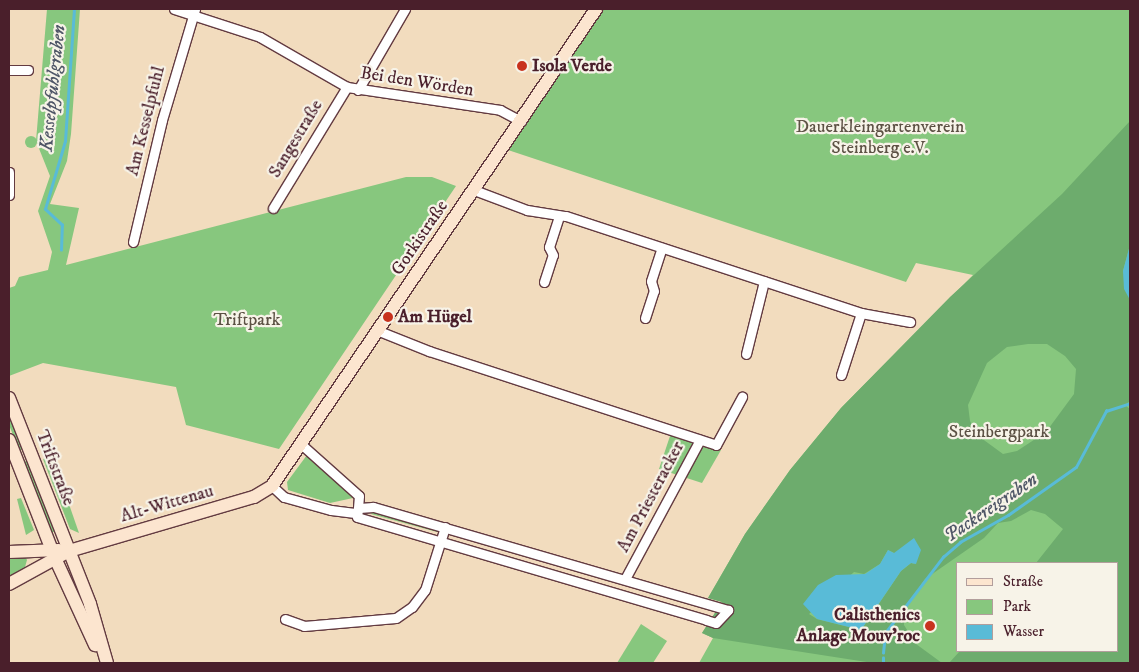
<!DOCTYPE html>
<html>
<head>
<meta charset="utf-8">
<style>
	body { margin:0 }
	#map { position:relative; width:1139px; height:672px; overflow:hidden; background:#f2dcbe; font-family:"IM FELL DW Pica",serif }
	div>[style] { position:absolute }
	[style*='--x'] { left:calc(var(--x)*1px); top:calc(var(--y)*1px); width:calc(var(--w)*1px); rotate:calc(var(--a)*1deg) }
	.green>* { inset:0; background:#87c77e }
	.round { border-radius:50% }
	.forest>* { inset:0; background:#6dac6d }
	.water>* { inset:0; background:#59bbd7 }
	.stream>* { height:2.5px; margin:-1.25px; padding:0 1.25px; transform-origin:1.25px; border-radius:1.25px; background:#59bbd7 }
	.roads { filter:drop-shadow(1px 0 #633b41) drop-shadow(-1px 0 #633b41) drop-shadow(0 1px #633b41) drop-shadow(0 -1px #633b41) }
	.minor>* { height:9px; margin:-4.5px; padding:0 4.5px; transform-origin:4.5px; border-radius:4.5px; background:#fff }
	.secondary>* { height:12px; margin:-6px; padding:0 6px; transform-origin:6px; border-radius:6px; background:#fce5cf }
	.dots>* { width:14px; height:14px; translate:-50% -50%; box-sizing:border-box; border:2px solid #f7f3e8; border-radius:50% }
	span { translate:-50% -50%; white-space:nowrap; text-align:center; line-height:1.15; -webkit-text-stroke:4.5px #f7f3e8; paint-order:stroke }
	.poi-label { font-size:18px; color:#4a1f2b; font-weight:700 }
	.left { translate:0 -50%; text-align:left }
	.right { translate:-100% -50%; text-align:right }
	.street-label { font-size:18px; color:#4a1f2b }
	.park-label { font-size:18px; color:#5c5144 }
	.water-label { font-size:19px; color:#4f5667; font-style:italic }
	.frame { position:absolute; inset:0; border:10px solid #4a1f2b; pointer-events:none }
	.legend { position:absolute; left:956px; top:562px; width:162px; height:90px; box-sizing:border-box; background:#f7f3e8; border:1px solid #b29e9c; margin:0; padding:6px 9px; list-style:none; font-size:15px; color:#4a1f2b }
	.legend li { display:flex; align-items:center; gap:10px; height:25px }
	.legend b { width:25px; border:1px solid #b29e9c }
</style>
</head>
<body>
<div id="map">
	<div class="green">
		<div style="clip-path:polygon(47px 9px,80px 9px,71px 134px,67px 161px,50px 204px,79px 208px,66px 265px,406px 177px,432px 177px,456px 186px,279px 449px,186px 425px,176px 387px,43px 363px,9px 376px,9px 288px,15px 286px,19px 277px,48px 270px,52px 252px,38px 211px,50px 176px,36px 141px)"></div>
		<div style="clip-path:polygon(evenodd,604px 9px,1130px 9px,1130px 663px,699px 663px,713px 638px,702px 633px,722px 602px,708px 598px,745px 534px,790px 470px,841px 408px,973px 275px,916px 263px,906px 282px,508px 150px,604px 9px,958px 563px,1118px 563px,1118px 651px,958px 651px,958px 563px)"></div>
		<div class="round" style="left:25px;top:136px;width:12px;height:12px"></div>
		<div style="clip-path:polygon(9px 409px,24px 449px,19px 450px,9px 425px)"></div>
		<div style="clip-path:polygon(671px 433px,721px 450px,702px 483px,659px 469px)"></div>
		<div style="clip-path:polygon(307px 455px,354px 496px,353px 498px,330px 503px,288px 490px,287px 482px)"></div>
		<div style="clip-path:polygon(52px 456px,62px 484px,79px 533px,70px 529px,43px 459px)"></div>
		<div style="clip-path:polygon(28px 460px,58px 532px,51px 532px,24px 462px)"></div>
		<div style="clip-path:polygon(21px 498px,34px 530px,26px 535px,17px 499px)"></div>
		<div style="clip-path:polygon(373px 511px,436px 529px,437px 532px,371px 514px)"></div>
		<div style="clip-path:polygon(9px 555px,25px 556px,27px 560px,25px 567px,9px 577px)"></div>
		<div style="clip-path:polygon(641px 624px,667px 641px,653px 663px,617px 663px)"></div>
	</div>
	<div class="forest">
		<div style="clip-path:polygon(evenodd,1130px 121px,1130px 245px,1123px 271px,1130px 300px,1130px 401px,1125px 405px,1130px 409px,1130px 663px,949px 663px,960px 651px,1118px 651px,1118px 563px,1036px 563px,1063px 529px,1045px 514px,1031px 510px,1011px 521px,998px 523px,984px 538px,925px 579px,904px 610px,904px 625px,916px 644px,942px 663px,873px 663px,713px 638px,702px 633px,722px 602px,708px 598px,745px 534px,790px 470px,841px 408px,950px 297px,1062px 194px,1130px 121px,1028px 344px,1047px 344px,1065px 356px,1076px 369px,1074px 394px,1046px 432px,1017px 451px,1003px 454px,977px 435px,970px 421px,968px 405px,987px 363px,1007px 347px,1028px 344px,1130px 121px,888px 550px,916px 564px,911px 563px,901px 571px,861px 630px,817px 619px,809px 614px,854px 572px,864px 574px,880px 564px,888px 550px)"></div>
	</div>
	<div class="water">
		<div style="clip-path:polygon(1130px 245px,1130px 300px,1124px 289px,1123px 271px)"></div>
		<div style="clip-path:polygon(914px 538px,921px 550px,916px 564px,911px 563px,901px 571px,861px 630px,817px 619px,803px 604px,818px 585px,836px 575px,865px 574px,880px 564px,888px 550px,894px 553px)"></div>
	</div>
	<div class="stream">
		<div style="--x:61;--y:250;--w:25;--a:-88"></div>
		<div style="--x:62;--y:225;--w:23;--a:-137"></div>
		<div style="--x:45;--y:209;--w:71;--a:-73.6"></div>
		<div style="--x:65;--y:141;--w:132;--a:-86.1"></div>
		<div style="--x:883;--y:653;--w:20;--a:-84"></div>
		<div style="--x:885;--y:633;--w:96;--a:-52.7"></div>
		<div style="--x:943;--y:557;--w:23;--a:-41"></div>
		<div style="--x:960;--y:542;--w:55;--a:-29.4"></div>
		<div style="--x:1008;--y:515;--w:83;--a:-35.2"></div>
		<div style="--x:1076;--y:467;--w:64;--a:-61.8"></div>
		<div style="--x:1106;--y:411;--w:25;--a:-18"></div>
		<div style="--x:883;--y:661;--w:3;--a:-90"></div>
	</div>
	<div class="roads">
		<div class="minor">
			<div style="--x:174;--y:9;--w:90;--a:18"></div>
			<div style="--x:260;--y:37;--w:100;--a:29.9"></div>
			<div style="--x:347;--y:87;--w:155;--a:8.5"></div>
			<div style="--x:500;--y:110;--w:24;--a:28"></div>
			<div style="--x:9;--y:70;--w:19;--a:0"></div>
			<div style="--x:358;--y:90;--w:94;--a:-59.9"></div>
			<div style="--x:9;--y:172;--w:23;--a:90"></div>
			<div style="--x:474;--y:190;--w:57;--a:20.7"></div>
			<div style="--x:527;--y:210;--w:39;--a:9"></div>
			<div style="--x:566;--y:216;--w:311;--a:18.2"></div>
			<div style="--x:861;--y:313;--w:50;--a:10.4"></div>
			<div style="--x:273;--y:208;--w:142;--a:-58.6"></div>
			<div style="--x:133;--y:242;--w:125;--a:-76.6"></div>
			<div style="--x:162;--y:120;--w:116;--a:-73.4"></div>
			<div style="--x:544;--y:282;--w:28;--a:-72"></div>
			<div style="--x:553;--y:255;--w:9;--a:-117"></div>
			<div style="--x:549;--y:247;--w:33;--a:-72"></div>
			<div style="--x:645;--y:318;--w:28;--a:-72"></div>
			<div style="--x:654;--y:291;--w:10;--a:-107"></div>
			<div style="--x:651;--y:281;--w:35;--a:-72"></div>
			<div style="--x:379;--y:331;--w:54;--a:21.8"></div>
			<div style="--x:429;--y:351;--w:302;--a:18.1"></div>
			<div style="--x:716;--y:445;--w:55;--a:-61.6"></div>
			<div style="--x:746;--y:354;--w:75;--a:-76.1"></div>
			<div style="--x:841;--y:375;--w:65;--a:-72.1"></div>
			<div style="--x:302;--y:445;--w:76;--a:41.8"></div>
			<div style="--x:359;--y:496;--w:21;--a:95"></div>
			<div style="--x:357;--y:517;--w:364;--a:16.4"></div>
			<div style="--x:706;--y:620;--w:10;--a:17"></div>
			<div style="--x:716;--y:623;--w:18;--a:-47"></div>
			<div style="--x:728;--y:610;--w:370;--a:-163.8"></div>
			<div style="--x:373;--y:507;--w:14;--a:176"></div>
			<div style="--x:272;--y:486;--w:16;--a:43"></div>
			<div style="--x:284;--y:497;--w:49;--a:15.5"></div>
			<div style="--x:331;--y:510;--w:26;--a:7"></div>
			<div style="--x:625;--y:579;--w:158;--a:-61.7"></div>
			<div style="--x:285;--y:619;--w:20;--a:20"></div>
			<div style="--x:304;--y:626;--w:92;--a:-5"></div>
			<div style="--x:396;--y:618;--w:19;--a:-35"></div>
			<div style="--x:412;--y:607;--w:21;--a:-53"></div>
			<div style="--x:425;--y:590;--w:66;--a:-72.4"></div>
		</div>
		<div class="secondary">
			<div style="--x:9;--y:398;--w:221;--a:68.5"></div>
			<div style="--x:90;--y:604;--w:61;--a:73.9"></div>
			<div style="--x:9;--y:440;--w:127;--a:68.7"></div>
			<div style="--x:55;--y:558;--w:96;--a:65.3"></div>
			<div style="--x:9;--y:552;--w:50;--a:-2.3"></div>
			<div style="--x:9;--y:584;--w:68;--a:-28.8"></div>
			<div style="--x:69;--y:551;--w:193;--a:-16.3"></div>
			<div style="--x:254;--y:497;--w:21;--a:-31"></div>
			<div style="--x:272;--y:486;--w:577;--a:-55.81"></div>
		</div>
	</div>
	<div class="dots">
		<div style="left:522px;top:66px;background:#c8321e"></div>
		<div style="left:388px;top:317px;background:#c8321e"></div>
		<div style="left:930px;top:626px;background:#c8321e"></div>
	</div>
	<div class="poi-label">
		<span class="left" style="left:532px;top:66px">Isola Verde</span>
		<span class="left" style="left:398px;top:317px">Am Hügel</span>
		<span class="right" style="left:920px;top:626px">Calisthenics<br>Anlage Mouv'roc</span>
	</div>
	<div class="street-label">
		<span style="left:417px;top:82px;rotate:9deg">Bei den Wörden</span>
		<span style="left:146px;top:121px;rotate:-76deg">Am Kesselpfuhl</span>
		<span style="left:296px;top:139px;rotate:-59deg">Sangestraße</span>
		<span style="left:420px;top:238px;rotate:-56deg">Gorkistraße</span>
		<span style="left:55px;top:468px;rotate:69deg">Triftstraße</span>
		<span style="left:651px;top:497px;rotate:-62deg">Am Priesteracker</span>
		<span style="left:167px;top:504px;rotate:-16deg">Alt-Wittenau</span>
	</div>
	<div class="park-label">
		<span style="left:880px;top:138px">Dauerkleingartenverein<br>Steinberg e.V.</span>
		<span style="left:247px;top:320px">Triftpark</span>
		<span style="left:999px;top:432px">Steinbergpark</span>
	</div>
	<div class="water-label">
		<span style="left:53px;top:88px;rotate:-84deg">Kesselpfuhlgraben</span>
		<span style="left:991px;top:508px;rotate:-34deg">Packereigraben</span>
	</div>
	<div class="frame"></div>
	<ul class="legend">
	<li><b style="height:6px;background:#fce5cf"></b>Straße</li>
	<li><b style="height:14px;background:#87c77e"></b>Park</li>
	<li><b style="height:14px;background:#59bbd7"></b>Wasser</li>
	</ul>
</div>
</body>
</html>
